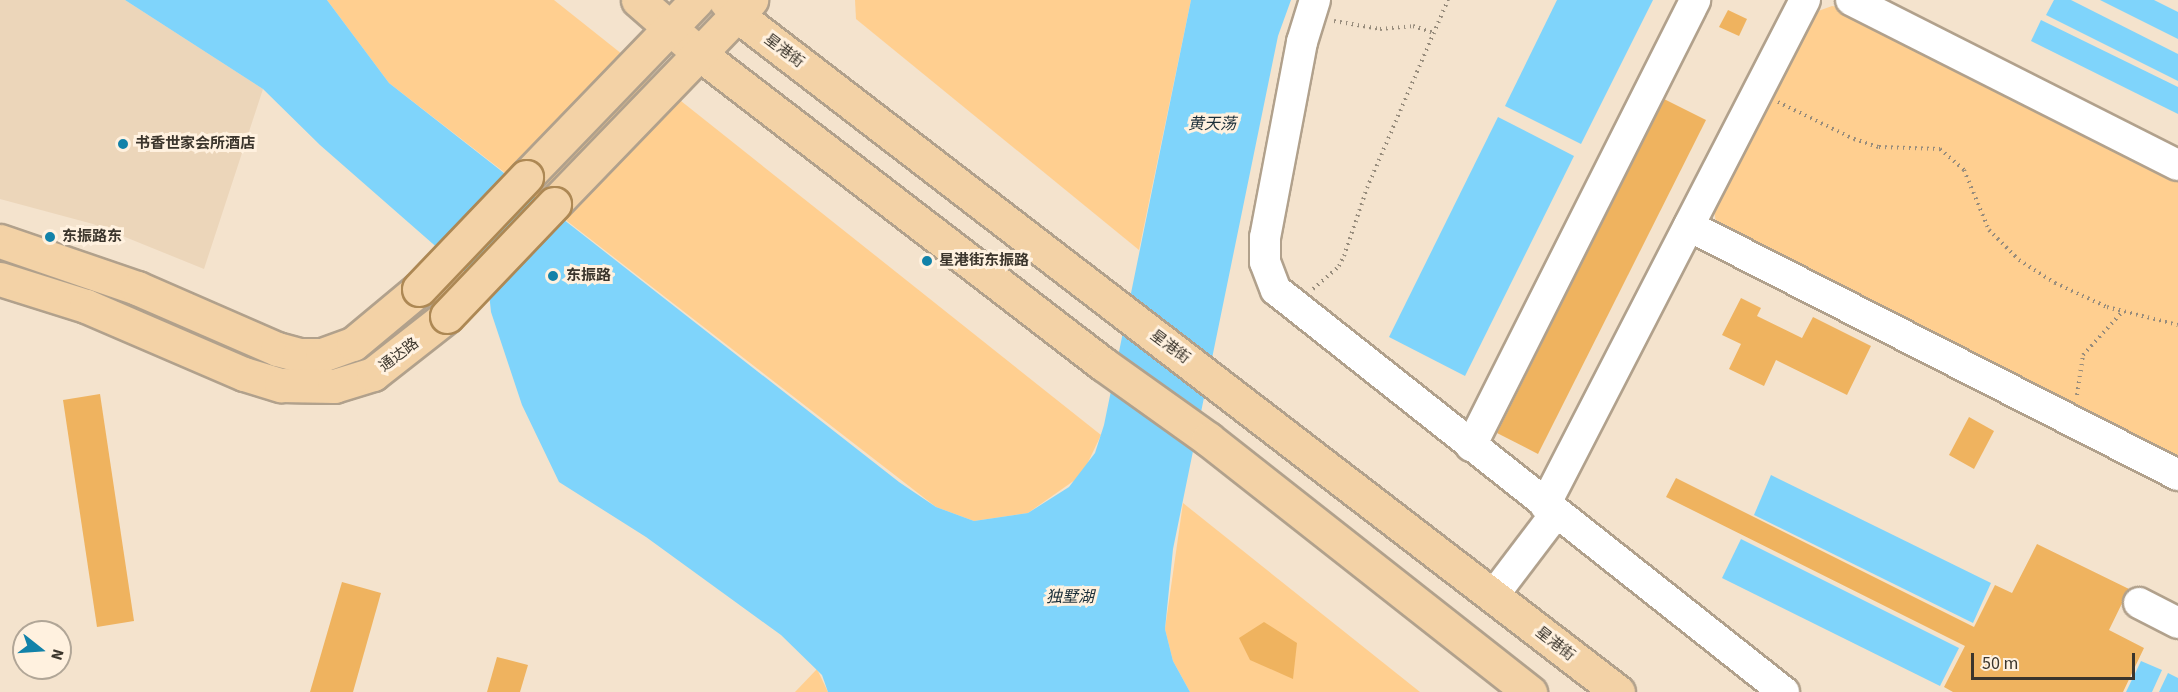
<!DOCTYPE html>
<html>
<head>
<meta charset="utf-8">
<style>
	body { margin:0 }
	#map { position:relative; width:2178px; height:692px; overflow:hidden; background:#f4e3cd; font-family:"Source Sans 3","Noto Sans SC",sans-serif }
	div>[style] { position:absolute }
	[style*='--x'] { left:calc(var(--x)*1px); top:calc(var(--y)*1px); width:calc(var(--w)*1px); rotate:calc(var(--a)*1deg) }
	.built>* { inset:0; background:#ecd6ba }
	.green>* { inset:0; background:#ffcf90 }
	.water>* { inset:0; background:#7fd4fb }
	.building>* { inset:0; background:#efb35f }
	.path>* { height:4px; margin-top:-2px; transform-origin:0; background:repeating-linear-gradient(90deg,#978c7c 0 1.5px,transparent 0 6px) }
	.roads { filter:drop-shadow(2px 0 #b1a18c) drop-shadow(-2px 0 #b1a18c) drop-shadow(0 2px #b1a18c) drop-shadow(0 -2px #b1a18c) }
	.minor>* { height:30px; margin:-15px; padding:0 15px; transform-origin:15px; border-radius:15px; background:#fff }
	.major>* { height:33px; margin:-16.5px; padding:0 16.5px; transform-origin:16.5px; border-radius:16.5px; background:#f3d2a6 }
	.bridges { filter:drop-shadow(2px 0 #ad8854) drop-shadow(-2px 0 #ad8854) drop-shadow(0 2px #ad8854) drop-shadow(0 -2px #ad8854) }
	.major-bridge>* { height:33px; margin:-16.5px; padding:0 16.5px; transform-origin:16.5px; border-radius:16.5px; background:#f3d2a6 }
	.dots>* { width:16px; height:16px; translate:-50% -50%; box-sizing:border-box; border:3px solid #fff1df; border-radius:50% }
	span { translate:-50% -50%; white-space:nowrap; text-align:center; line-height:1.15; -webkit-text-stroke:6px #fff1df; paint-order:stroke }
	.street-label { font-size:15px; color:#3b352c }
	.poi-label { font-size:15px; color:#3b352c; font-weight:700 }
	.left { translate:0 -50%; text-align:left }
	.water-label { font-size:16px; color:#1b2e38; font-style:italic }
	.north { position:absolute; left:12px; top:620px; width:60px; height:60px; box-sizing:border-box; background:#fff1df; border:2px solid #b1a697; border-radius:50%; rotate:107deg; font-size:16px; font-weight:700; line-height:24px; text-align:center; color:#3b352c }
	.north::after { content:''; display:block; margin:auto; width:21px; height:27px; background:#1282a9; clip-path:polygon(50% 0,100% 100%,50% 72%,0 100%) }
	.scale { position:absolute; left:1971px; top:653px; width:164px; height:27px; box-sizing:border-box; border:3px solid #3b352c; border-top:0; padding-left:8px; font-size:18px; line-height:21px; white-space:nowrap; color:#3b352c; -webkit-text-stroke:4px #fff1df; paint-order:stroke }
</style>
</head>
<body>
<div id="map">
	<div class="built">
		<div style="clip-path:polygon(0 0,125px 0,263px 89px,204px 269px,93px 224px,0 199px)"></div>
	</div>
	<div class="green">
		<div style="clip-path:polygon(327px 0,554px 0,1101px 435px,1082px 475px,1028px 513px,974px 521px,936px 507px,389px 83px)"></div>
		<div style="clip-path:polygon(855px 0,1191px 0,1139px 250px,856px 19px)"></div>
		<div style="clip-path:polygon(1832px 6px,1847px 9px,2178px 173px,2178px 465px,1716px 223px,1713px 204px,1810px 14px)"></div>
		<div style="clip-path:polygon(1183px 503px,1420px 692px,1190px 692px,1173px 661px,1165px 629px)"></div>
		<div style="clip-path:polygon(817px 669px,828px 692px,795px 692px)"></div>
	</div>
	<div class="water">
		<div style="clip-path:polygon(125px 0,327px 0,389px 83px,899px 482px,936px 507px,974px 521px,1028px 513px,1069px 487px,1095px 453px,1104px 425px,1191px 0,1291px 0,1278px 36px,1173px 549px,1165px 629px,1173px 661px,1190px 692px,828px 692px,822px 675px,781px 635px,646px 537px,559px 482px,522px 405px,491px 312px,489px 293px,320px 145px,263px 89px)"></div>
		<div style="clip-path:polygon(1557px 0,1653px 0,1581px 144px,1505px 106px)"></div>
		<div style="clip-path:polygon(2054px 0,2071px 0,2178px 54px,2178px 81px,2046px 15px)"></div>
		<div style="clip-path:polygon(2100px 0,2154px 0,2178px 12px,2178px 39px)"></div>
		<div style="clip-path:polygon(2041px 20px,2178px 87px,2178px 114px,2031px 41px)"></div>
		<div style="clip-path:polygon(1498px 117px,1574px 156px,1465px 376px,1389px 337px)"></div>
		<div style="clip-path:polygon(1771px 475px,1991px 583px,1973px 623px,1754px 515px)"></div>
		<div style="clip-path:polygon(1741px 539px,1959px 648px,1940px 686px,1722px 578px)"></div>
		<div style="clip-path:polygon(2141px 661px,2162px 670px,2152px 692px,2126px 692px)"></div>
		<div style="clip-path:polygon(2168px 673px,2178px 678px,2178px 692px,2159px 692px)"></div>
	</div>
	<div class="building">
		<div style="clip-path:polygon(1728px 10px,1747px 19px,1739px 36px,1719px 27px)"></div>
		<div style="clip-path:polygon(1664px 99px,1706px 120px,1538px 454px,1497px 433px)"></div>
		<div style="clip-path:polygon(1741px 298px,1761px 308px,1757px 316px,1802px 338px,1813px 317px,1871px 346px,1847px 395px,1776px 360px,1764px 386px,1729px 369px,1741px 344px,1722px 335px)"></div>
		<div style="clip-path:polygon(100px 394px,134px 621px,97px 627px,63px 400px)"></div>
		<div style="clip-path:polygon(1969px 417px,1994px 431px,1974px 469px,1949px 455px)"></div>
		<div style="clip-path:polygon(1676px 478px,1974px 627px,1995px 585px,2012px 593px,2037px 544px,2129px 589px,2109px 630px,2144px 648px,2123px 692px,1953px 692px,1944px 687px,1965px 646px,1666px 497px)"></div>
		<div style="clip-path:polygon(342px 582px,381px 593px,353px 692px,310px 692px)"></div>
		<div style="clip-path:polygon(1264px 622px,1297px 643px,1293px 679px,1250px 660px,1239px 638px)"></div>
		<div style="clip-path:polygon(497px 657px,528px 665px,520px 692px,487px 692px)"></div>
	</div>
	<div class="path">
		<div style="--x:1334;--y:21;--w:47;--a:9.9"></div>
		<div style="--x:1380;--y:29;--w:33;--a:-5"></div>
		<div style="--x:1413;--y:26;--w:22;--a:18"></div>
		<div style="--x:1778;--y:102;--w:85;--a:26"></div>
		<div style="--x:1854;--y:139;--w:26;--a:18"></div>
		<div style="--x:1879;--y:147;--w:61;--a:1.9"></div>
		<div style="--x:1940;--y:149;--w:32;--a:41"></div>
		<div style="--x:1964;--y:170;--w:65;--a:67.4"></div>
		<div style="--x:1989;--y:230;--w:42;--a:45"></div>
		<div style="--x:2019;--y:260;--w:43;--a:32.6"></div>
		<div style="--x:2055;--y:283;--w:57;--a:24.8"></div>
		<div style="--x:2107;--y:307;--w:73;--a:14.2"></div>
		<div style="--x:1313;--y:289;--w:35;--a:-41"></div>
		<div style="--x:1339;--y:266;--w:11;--a:-63"></div>
		<div style="--x:1344;--y:256;--w:72;--a:-71.3"></div>
		<div style="--x:1367;--y:188;--w:205;--a:-66.7"></div>
		<div style="--x:2077;--y:395;--w:40;--a:-81.5"></div>
		<div style="--x:2083;--y:355;--w:58;--a:-47.8"></div>
	</div>
	<div class="roads">
		<div class="minor">
			<div style="--x:1315;--y:0;--w:44;--a:107.2"></div>
			<div style="--x:1302;--y:42;--w:198;--a:100.7"></div>
			<div style="--x:1265;--y:237;--w:25;--a:90"></div>
			<div style="--x:1265;--y:262;--w:30;--a:69"></div>
			<div style="--x:1276;--y:290;--w:648;--a:38.36"></div>
			<div style="--x:1851;--y:0;--w:366;--a:26.8"></div>
			<div style="--x:1689;--y:226;--w:549;--a:26.99"></div>
			<div style="--x:1471;--y:446;--w:499;--a:-63.3"></div>
			<div style="--x:1545;--y:505;--w:568;--a:-62.76"></div>
			<div style="--x:1493;--y:596;--w:104;--a:-52.8"></div>
			<div style="--x:2139;--y:603;--w:44;--a:27.1"></div>
		</div>
		<div class="major">
			<div style="--x:638;--y:0;--w:84;--a:41.1"></div>
			<div style="--x:701;--y:55;--w:507;--a:37.55"></div>
			<div style="--x:1103;--y:364;--w:129;--a:35.5"></div>
			<div style="--x:1208;--y:439;--w:410;--a:38.2"></div>
			<div style="--x:725;--y:0;--w:19;--a:51"></div>
			<div style="--x:737;--y:15;--w:1111;--a:37.54"></div>
			<div style="--x:526;--y:177;--w:246;--a:-46"></div>
			<div style="--x:554;--y:204;--w:284;--a:-46"></div>
			<div style="--x:0;--y:241;--w:145;--a:18.9"></div>
			<div style="--x:137;--y:288;--w:153;--a:23.5"></div>
			<div style="--x:277;--y:349;--w:23;--a:15"></div>
			<div style="--x:299;--y:355;--w:23;--a:0"></div>
			<div style="--x:322;--y:355;--w:33;--a:-20"></div>
			<div style="--x:353;--y:344;--w:86;--a:-39.8"></div>
			<div style="--x:0;--y:279;--w:90;--a:17.4"></div>
			<div style="--x:86;--y:306;--w:172;--a:23.3"></div>
			<div style="--x:244;--y:374;--w:39;--a:17"></div>
			<div style="--x:281;--y:385;--w:53;--a:1.1"></div>
			<div style="--x:334;--y:386;--w:41;--a:-17.1"></div>
			<div style="--x:373;--y:374;--w:94;--a:-38.1"></div>
		</div>
	</div>
	<div class="bridges">
		<div class="major-bridge">
			<div style="--x:419;--y:289;--w:155;--a:-46.3"></div>
			<div style="--x:447;--y:316;--w:155;--a:-46.3"></div>
		</div>
	</div>
	<div class="dots">
		<div style="left:123px;top:144px;background:#1282a9"></div>
		<div style="left:50px;top:237px;background:#1282a9"></div>
		<div style="left:927px;top:261px;background:#1282a9"></div>
		<div style="left:553px;top:276px;background:#1282a9"></div>
	</div>
	<div class="street-label">
		<span style="left:784px;top:51px;rotate:37deg">星港街</span>
		<span style="left:1170px;top:347px;rotate:37deg">星港街</span>
		<span style="left:399px;top:355px;rotate:-37deg">通达路</span>
		<span style="left:1555px;top:644px;rotate:38deg">星港街</span>
	</div>
	<div class="poi-label">
		<span class="left" style="left:135px;top:144px">书香世家会所酒店</span>
		<span class="left" style="left:62px;top:237px">东振路东</span>
		<span class="left" style="left:939px;top:261px">星港街东振路</span>
		<span class="left" style="left:566px;top:276px">东振路</span>
	</div>
	<div class="water-label">
		<span style="left:1212px;top:124px">黄天荡</span>
		<span style="left:1070px;top:597px">独墅湖</span>
	</div>
	<div class="north">N</div>
	<div class="scale">50 m</div>
</div>
</body>
</html>
